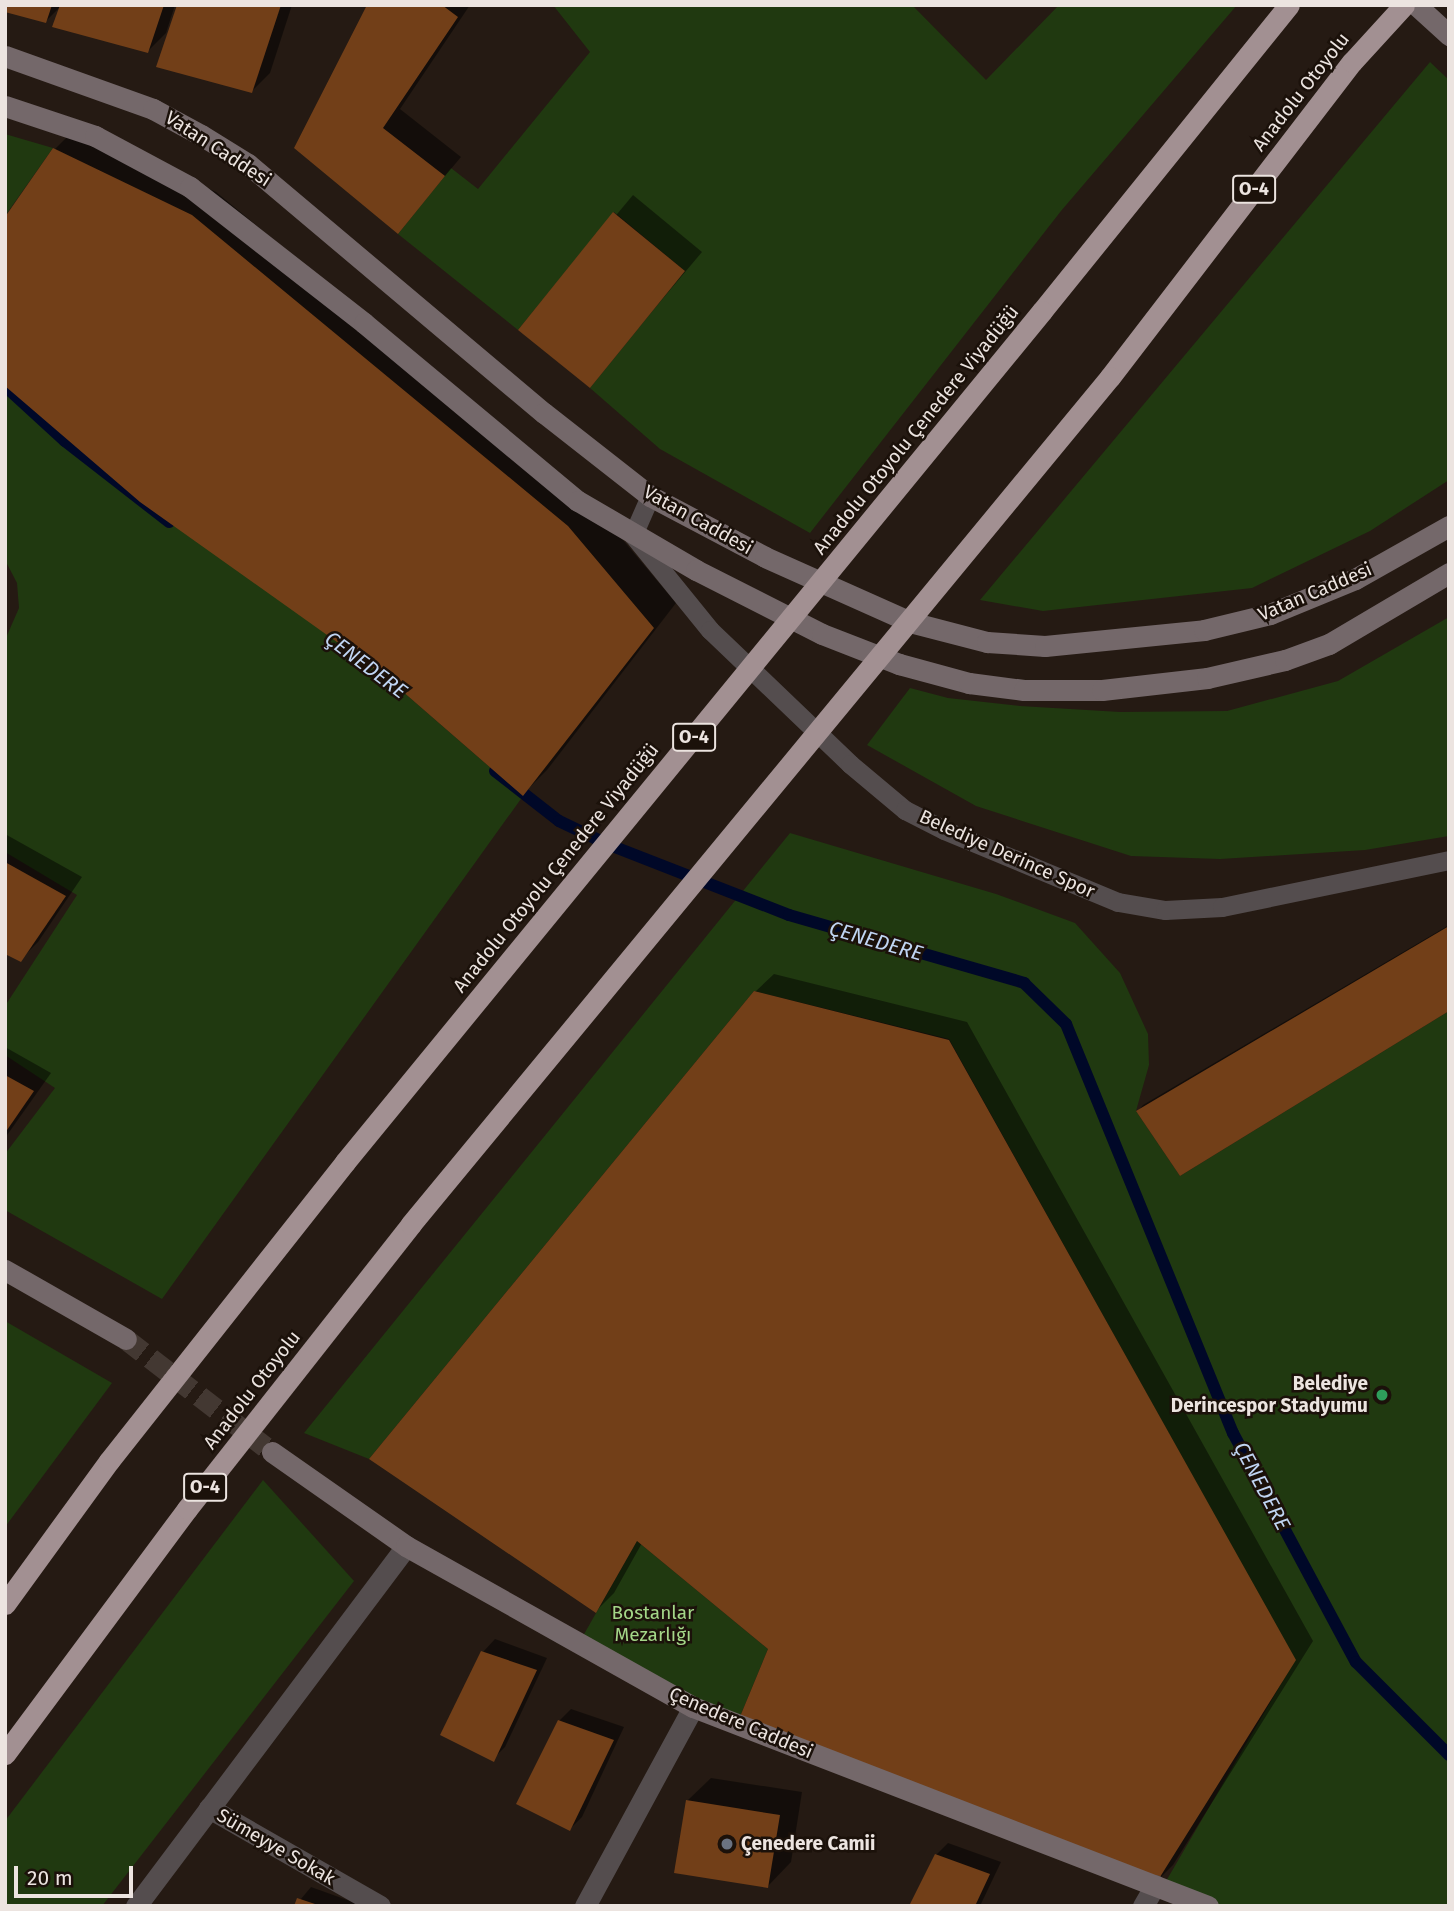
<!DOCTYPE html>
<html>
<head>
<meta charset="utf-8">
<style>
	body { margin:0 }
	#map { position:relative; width:1454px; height:1911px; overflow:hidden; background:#251a13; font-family:"Fira Sans",sans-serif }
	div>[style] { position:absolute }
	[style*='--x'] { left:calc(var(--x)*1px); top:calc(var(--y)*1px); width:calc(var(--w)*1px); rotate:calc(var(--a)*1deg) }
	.green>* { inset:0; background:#203910 }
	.shadow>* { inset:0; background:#0007 }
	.stream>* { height:12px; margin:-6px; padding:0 6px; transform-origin:6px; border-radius:6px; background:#000828 }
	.building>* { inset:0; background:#723f18 }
	.secondary-tunnel>* { height:21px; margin-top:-10.5px; transform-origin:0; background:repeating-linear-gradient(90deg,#433832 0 21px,transparent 0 31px) }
	.lane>* { height:19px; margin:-9.5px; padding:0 9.5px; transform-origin:9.5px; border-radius:9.5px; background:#544d4e }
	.street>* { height:21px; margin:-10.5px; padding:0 10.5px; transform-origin:10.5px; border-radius:10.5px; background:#544d4e }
	.secondary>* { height:21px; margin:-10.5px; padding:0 10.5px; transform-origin:10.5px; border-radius:10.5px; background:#74686a }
	.highway>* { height:21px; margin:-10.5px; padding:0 10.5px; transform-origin:10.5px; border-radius:10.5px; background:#a29092 }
	.highway-bridge>* { height:21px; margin:-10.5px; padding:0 10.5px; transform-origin:10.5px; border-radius:10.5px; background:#a29092 }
	.dots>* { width:19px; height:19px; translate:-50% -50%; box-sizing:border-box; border:4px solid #1b110a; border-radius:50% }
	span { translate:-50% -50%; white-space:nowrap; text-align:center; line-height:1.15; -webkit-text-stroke:5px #1b110a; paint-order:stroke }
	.shield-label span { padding:2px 5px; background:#1b110a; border:2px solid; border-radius:5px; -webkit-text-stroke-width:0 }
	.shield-label { font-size:18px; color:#ece4e0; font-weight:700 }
	.street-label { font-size:19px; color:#ece4e0 }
	.poi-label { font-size:19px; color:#ece4e0; font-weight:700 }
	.right { translate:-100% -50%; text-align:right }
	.left { translate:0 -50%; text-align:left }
	.park-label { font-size:19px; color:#a4d788 }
	.water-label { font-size:21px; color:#c0d5f3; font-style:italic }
	.frame { position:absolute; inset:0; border:7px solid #ece4e0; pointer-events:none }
	.scale { position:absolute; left:14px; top:1866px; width:119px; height:32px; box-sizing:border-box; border:4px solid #ece4e0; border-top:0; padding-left:9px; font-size:21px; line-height:24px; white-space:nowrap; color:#ece4e0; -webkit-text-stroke:5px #1b110a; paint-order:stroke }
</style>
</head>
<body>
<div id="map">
	<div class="green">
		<div style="clip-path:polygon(553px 5px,912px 5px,986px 80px,1059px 5px,1237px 5px,1061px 211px,810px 533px,660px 449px,590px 388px,685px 271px,614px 212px,518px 330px,398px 234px,451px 168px,478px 189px,590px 52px)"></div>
		<div style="clip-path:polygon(1430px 62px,1449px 80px,1449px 480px,1370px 531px,1252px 588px,1043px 611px,980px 600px)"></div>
		<div style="clip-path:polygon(5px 134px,53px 148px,5px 216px)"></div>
		<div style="clip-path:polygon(5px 386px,65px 441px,386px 677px,523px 796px,162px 1299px,5px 1210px,5px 1154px,55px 1088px,5px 1055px,5px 1006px,77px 895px,5px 852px,5px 640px,19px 608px,17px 583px,5px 560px)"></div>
		<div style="clip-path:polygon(1449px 617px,1449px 836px,1365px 850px,1220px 859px,1131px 856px,976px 806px,867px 745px,910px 688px,948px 698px,1020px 706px,1120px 712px,1227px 711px,1338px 681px)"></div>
		<div style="clip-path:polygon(790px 833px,996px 894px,1075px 923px,1120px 973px,1148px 1034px,1149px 1065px,1136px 1111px,1180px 1176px,1449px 1011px,1449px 1906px,1208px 1906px,1162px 1888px,1295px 1660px,949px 1039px,754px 991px,369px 1459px,304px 1433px)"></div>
		<div style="clip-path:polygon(5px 1321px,112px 1383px,5px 1527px)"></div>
		<div style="clip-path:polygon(263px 1480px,354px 1581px,102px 1906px,5px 1906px,5px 1821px)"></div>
		<div style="clip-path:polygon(637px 1541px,768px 1649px,737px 1724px,579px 1643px)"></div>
	</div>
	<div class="shadow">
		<div style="clip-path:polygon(5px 5px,175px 5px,166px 33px,148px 51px,61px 6px,46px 21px)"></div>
		<div style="clip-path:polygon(179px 5px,292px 5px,270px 73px,252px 91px)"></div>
		<div style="clip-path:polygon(369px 5px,470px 5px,400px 109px,461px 157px,398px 232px,296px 147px)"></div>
		<div style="clip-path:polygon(78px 126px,216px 192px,591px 502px,676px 603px,547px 770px,523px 794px,55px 149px)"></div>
		<div style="clip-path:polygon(633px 195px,702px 252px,589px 386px,521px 329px)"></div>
		<div style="clip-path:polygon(5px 834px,82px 877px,38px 942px,20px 960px,5px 952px)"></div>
		<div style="clip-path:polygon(1449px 925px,1449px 1009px,1138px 1111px,1143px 1105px)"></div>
		<div style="clip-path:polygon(774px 974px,967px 1022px,1313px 1641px,1173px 1865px,1155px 1883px,770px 1649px,642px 1543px,614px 1593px,596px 1611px,755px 992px)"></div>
		<div style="clip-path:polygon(5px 1047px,51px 1073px,5px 1138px)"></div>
		<div style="clip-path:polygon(495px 1639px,547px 1658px,505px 1747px,493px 1759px,483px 1652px)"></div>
		<div style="clip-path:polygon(571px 1709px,624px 1727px,582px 1817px,570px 1829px,559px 1721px)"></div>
		<div style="clip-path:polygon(711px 1778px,802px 1792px,791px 1862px,768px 1886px,687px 1801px)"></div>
		<div style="clip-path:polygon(948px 1843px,1001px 1862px,980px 1906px,911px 1906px,936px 1855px)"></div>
		<div style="clip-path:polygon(311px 1887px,364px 1906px,295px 1906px)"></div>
	</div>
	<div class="stream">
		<div style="--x:5;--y:386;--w:81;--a:42.5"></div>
		<div style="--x:65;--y:441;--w:132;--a:37.9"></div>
		<div style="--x:495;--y:771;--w:81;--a:38"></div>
		<div style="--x:559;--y:821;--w:53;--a:25.6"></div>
		<div style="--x:607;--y:844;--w:195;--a:21.3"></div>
		<div style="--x:789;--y:915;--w:245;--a:16.1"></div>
		<div style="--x:1024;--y:983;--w:59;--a:44.3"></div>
		<div style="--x:1066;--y:1024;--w:442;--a:67.8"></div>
		<div style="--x:1233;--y:1433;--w:260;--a:61.8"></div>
		<div style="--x:1356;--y:1662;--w:132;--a:45"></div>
	</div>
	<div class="building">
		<div style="clip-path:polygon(5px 5px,52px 5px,46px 23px,5px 12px)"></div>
		<div style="clip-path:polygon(60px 5px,164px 5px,148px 53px,52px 27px)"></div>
		<div style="clip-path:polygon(177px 5px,281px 5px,252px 93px,156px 67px)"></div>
		<div style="clip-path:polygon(367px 5px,442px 5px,458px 17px,383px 128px,445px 176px,398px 234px,294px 148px)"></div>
		<div style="clip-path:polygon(53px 148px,192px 215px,568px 526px,654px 628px,523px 796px,386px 677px,140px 502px,5px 386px,5px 217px)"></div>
		<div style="clip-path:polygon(613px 212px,685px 271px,590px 388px,518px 330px)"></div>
		<div style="clip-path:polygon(5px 862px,66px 896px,21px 962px,5px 954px)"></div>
		<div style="clip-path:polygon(1449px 926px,1449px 1011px,1180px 1176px,1136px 1111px)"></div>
		<div style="clip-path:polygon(754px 991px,949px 1040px,1296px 1660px,1155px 1885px,737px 1724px,768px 1649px,637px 1541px,596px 1613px,369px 1459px)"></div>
		<div style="clip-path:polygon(5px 1075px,34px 1091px,5px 1133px)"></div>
		<div style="clip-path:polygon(481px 1651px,537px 1670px,494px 1762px,440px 1735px)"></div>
		<div style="clip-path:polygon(558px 1720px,614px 1740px,570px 1831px,516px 1804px)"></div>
		<div style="clip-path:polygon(686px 1800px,780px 1815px,768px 1888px,674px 1873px)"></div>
		<div style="clip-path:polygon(935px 1854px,990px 1874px,975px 1906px,909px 1906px)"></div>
		<div style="clip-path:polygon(297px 1898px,318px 1905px,318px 1906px,294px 1906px)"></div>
	</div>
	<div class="secondary-tunnel">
		<div style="--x:126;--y:1339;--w:185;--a:37.7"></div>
	</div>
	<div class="lane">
		<div style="--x:650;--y:496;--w:43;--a:113.6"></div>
		<div style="--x:633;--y:535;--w:122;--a:51"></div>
		<div style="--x:710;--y:630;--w:194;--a:43.7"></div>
		<div style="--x:850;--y:764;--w:72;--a:39.9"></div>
		<div style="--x:905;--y:810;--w:44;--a:27.1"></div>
		<div style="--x:944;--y:830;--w:188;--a:22.5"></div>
		<div style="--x:1118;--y:902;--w:48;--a:9.7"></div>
		<div style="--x:1165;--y:910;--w:57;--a:-3"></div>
		<div style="--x:1222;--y:907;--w:232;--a:-11.7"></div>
	</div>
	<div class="street">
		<div style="--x:209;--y:1808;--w:197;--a:29.8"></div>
		<div style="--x:136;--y:1906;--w:450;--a:-53.1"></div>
		<div style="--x:585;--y:1906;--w:226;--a:-61.5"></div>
		<div style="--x:1143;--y:1906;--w:24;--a:-60"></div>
	</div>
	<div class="secondary">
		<div style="--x:1416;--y:5;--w:45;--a:42.3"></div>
		<div style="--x:5;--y:56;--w:157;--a:19.7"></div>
		<div style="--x:153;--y:109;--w:55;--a:28.4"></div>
		<div style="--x:201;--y:135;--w:55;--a:31.7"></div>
		<div style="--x:248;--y:164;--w:387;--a:40.1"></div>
		<div style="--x:544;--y:413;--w:135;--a:38.1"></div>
		<div style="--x:650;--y:496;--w:130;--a:27.9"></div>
		<div style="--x:765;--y:557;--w:159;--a:24.1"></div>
		<div style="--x:910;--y:622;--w:80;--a:14.6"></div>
		<div style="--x:987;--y:642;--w:58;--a:3.9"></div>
		<div style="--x:1045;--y:646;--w:160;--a:-5.7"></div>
		<div style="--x:1204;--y:630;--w:68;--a:-13.6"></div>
		<div style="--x:1270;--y:614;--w:92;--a:-22.4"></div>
		<div style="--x:1355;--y:579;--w:108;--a:-29.4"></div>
		<div style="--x:5;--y:106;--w:95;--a:18.4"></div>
		<div style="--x:95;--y:136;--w:108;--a:28.2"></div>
		<div style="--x:190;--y:187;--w:221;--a:38"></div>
		<div style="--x:364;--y:323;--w:278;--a:39.8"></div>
		<div style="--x:578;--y:501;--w:137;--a:30.3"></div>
		<div style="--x:696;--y:570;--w:141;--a:26.9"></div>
		<div style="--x:822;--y:634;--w:83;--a:21.3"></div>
		<div style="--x:899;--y:664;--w:73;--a:15.2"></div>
		<div style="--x:969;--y:683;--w:55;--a:7.3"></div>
		<div style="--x:1024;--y:690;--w:78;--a:0"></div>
		<div style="--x:1102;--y:690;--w:106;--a:-6.5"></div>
		<div style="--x:1207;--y:678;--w:80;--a:-13"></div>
		<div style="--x:1285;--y:660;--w:47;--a:-20"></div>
		<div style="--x:1329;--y:644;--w:139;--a:-30.6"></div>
		<div style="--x:5;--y:1270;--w:139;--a:29.7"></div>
		<div style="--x:272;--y:1452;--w:164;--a:35"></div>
		<div style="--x:406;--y:1546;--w:329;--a:29.3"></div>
		<div style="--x:693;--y:1707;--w:552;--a:21.13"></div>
	</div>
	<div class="highway">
		<div style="--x:1042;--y:311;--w:393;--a:-51.1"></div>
		<div style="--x:1110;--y:377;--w:397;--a:-52.5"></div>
		<div style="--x:1352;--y:62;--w:77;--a:-47.6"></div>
		<div style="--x:5;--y:1604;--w:177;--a:-54"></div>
		<div style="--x:109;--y:1461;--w:381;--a:-51.7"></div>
		<div style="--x:5;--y:1754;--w:305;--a:-53.4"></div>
		<div style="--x:187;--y:1509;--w:362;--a:-51.8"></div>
	</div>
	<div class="highway-bridge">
		<div style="--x:345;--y:1162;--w:1100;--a:-50.68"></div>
		<div style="--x:411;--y:1224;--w:1098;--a:-50.47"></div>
	</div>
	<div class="dots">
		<div style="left:1382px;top:1395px;background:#2e9e5b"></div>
		<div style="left:727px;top:1844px;background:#6b7280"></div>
	</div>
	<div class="shield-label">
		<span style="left:1254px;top:189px">O-4</span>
		<span style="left:694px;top:737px">O-4</span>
		<span style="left:205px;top:1487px">O-4</span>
	</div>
	<div class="street-label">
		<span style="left:1301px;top:92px;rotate:-52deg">Anadolu Otoyolu</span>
		<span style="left:218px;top:149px;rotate:33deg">Vatan Caddesi</span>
		<span style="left:916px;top:430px;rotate:-51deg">Anadolu Otoyolu Çenedere Viyadüğü</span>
		<span style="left:698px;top:520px;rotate:29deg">Vatan Caddesi</span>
		<span style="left:1315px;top:592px;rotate:-23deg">Vatan Caddesi</span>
		<span style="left:1007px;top:854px;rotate:24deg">Belediye Derince Spor</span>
		<span style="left:556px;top:868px;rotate:-51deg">Anadolu Otoyolu Çenedere Viyadüğü</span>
		<span style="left:252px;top:1390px;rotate:-52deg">Anadolu Otoyolu</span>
		<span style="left:741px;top:1723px;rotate:23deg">Çenedere Caddesi</span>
		<span style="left:276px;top:1847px;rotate:30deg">Sümeyye Sokak</span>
	</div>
	<div class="poi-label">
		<span class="right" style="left:1368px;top:1395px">Belediye<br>Derincespor Stadyumu</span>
		<span class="left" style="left:741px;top:1844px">Çenedere Camii</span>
	</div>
	<div class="park-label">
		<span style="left:653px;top:1624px">Bostanlar<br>Mezarlığı</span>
	</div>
	<div class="water-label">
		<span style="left:366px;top:665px;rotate:37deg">ÇENEDERE</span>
		<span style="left:876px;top:941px;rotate:16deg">ÇENEDERE</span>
		<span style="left:1262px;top:1486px;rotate:62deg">ÇENEDERE</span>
	</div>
	<div class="frame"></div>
	<div class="scale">20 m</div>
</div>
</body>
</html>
